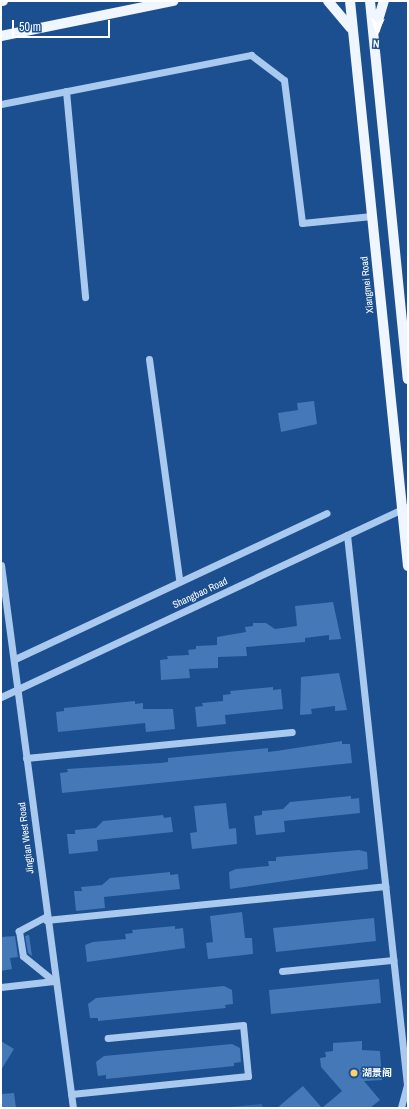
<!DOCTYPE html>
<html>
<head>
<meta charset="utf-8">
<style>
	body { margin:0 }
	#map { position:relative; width:409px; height:1109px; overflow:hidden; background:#1b4f8f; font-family:"Archivo Narrow","Noto Sans SC",sans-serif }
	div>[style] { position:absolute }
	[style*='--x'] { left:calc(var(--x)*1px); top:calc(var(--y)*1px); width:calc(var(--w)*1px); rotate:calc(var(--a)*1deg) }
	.green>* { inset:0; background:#2e69ad }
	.building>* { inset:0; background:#4478b7 }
	.minor>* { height:7px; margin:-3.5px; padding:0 3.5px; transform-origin:3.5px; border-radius:3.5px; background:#a9c9ee }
	.major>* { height:10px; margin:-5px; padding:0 5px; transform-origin:5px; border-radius:5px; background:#f0f6ff }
	.dots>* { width:11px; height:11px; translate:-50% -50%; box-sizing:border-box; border:2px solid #1b4f8f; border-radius:50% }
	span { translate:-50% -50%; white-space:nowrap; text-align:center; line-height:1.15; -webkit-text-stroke:3px #1b4f8f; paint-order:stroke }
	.street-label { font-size:10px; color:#fff }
	.poi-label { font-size:10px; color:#fff; font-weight:700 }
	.left { translate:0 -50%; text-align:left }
	.frame { position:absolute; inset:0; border:2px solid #fff; pointer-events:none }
	.north { position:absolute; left:357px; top:12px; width:40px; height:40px; -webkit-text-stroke:3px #1b4f8f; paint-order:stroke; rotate:184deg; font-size:11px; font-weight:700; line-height:16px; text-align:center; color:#fff }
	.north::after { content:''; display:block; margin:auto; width:14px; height:18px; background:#fff; clip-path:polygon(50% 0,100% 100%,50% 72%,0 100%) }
	.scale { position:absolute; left:12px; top:20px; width:98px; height:18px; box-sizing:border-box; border:2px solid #fff; border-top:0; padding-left:5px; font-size:12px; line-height:14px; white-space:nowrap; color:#fff; -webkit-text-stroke:3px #1b4f8f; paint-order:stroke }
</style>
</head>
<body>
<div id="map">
	<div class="green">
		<div style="clip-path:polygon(262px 1104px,263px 1108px,220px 1108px)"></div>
	</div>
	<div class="building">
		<div style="clip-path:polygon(314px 401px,317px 424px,281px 432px,278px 413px,298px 410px,297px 403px)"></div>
		<div style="clip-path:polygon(333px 602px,341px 639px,329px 640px,329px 635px,305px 638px,305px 642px,246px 647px,247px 656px,218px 657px,218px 668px,189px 669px,190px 678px,161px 680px,160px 660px,168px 659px,167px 656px,189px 655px,188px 650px,196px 649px,196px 646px,217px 645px,217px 637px,246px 632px,245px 627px,253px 626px,253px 623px,266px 623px,275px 629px,297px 626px,295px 606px)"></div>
		<div style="clip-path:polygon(339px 673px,347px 710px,335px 711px,335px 706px,311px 709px,312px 714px,300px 715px,301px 677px)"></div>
		<div style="clip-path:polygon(273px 687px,273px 690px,281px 689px,283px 709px,225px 715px,226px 724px,197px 727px,195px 707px,203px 706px,202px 703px,223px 701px,223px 695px,231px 694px,230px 691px)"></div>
		<div style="clip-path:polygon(135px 701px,135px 704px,143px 703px,143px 709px,173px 709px,175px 729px,146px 732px,145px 723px,58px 732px,56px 712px,64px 711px,64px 708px)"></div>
		<div style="clip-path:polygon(342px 741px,342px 744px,350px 744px,352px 763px,62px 793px,60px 773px,68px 772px,67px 769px,160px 763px,168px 762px,168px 758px,268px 748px,268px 752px,276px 751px)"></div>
		<div style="clip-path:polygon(351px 796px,351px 799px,359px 798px,360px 813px,284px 821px,285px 832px,256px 835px,254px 816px,262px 815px,262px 811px,283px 809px,290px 802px)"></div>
		<div style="clip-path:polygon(226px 803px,229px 829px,236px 828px,237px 844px,192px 849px,190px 833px,197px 832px,194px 806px)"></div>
		<div style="clip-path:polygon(163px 815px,164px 818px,171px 817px,173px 832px,97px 840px,98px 851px,69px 854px,67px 834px,75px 834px,75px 830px,96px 828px,103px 821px)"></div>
		<div style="clip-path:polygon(359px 850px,367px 852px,368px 869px,230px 889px,229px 872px,236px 869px,269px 866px,268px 861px,276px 861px,276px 857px)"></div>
		<div style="clip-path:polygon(170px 872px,170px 875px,178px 874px,180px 889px,104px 897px,105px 908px,76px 911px,74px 891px,82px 891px,81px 887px,102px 885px,110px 878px)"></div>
		<div style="clip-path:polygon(242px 912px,245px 938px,252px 938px,253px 954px,208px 959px,206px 943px,213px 942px,210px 916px)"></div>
		<div style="clip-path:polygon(374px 918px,376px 941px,276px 952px,273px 928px)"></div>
		<div style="clip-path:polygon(175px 926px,175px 929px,183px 928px,185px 948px,87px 962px,85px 945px,93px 942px,126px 939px,125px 934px,133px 933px,132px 930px)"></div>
		<div style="clip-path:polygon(29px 935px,32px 956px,28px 953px,25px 936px)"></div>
		<div style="clip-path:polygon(15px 936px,18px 957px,10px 958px,12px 969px,1px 971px,1px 937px)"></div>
		<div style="clip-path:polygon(379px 979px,381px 1003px,271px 1014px,269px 990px)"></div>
		<div style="clip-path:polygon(224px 986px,232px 990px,233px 1004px,225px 1005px,226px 1008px,98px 1021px,98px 1018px,90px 1018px,88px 1004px,96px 998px)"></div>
		<div style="clip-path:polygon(1px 1041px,14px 1049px,1px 1070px)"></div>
		<div style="clip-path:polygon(362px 1041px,362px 1050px,380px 1051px,382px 1080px,364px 1081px,380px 1100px,370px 1108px,277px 1108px,303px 1086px,322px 1108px,342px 1091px,321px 1067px,320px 1058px,326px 1057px,325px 1052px,333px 1051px,333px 1043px)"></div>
		<div style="clip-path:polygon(232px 1044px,240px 1048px,241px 1062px,234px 1063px,234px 1066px,106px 1079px,106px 1075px,98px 1076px,96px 1062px,104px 1056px)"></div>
		<div style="clip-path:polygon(14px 1093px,16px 1108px,1px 1108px,1px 1094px)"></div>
	</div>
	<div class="minor">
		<div style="--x:66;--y:91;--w:207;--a:84.7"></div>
		<div style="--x:1;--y:104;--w:255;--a:-11.1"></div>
		<div style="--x:251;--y:55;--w:41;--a:37.1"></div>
		<div style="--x:284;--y:80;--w:144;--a:82.8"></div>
		<div style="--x:302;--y:223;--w:70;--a:-5.7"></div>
		<div style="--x:149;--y:359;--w:222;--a:82.2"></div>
		<div style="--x:347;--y:535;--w:553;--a:83.77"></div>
		<div style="--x:407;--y:1085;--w:24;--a:105"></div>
		<div style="--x:1;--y:565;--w:548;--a:82.45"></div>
		<div style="--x:15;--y:659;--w:344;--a:-25.1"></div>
		<div style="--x:1;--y:697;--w:450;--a:-25.1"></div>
		<div style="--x:26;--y:758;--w:267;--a:-5.6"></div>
		<div style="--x:45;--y:917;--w:30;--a:152"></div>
		<div style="--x:19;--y:931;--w:25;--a:81"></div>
		<div style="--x:23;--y:956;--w:40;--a:39"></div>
		<div style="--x:46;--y:920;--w:341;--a:-5.7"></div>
		<div style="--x:282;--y:971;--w:112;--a:-5.7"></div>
		<div style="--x:1;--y:987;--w:53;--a:-6.5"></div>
		<div style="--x:71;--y:1094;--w:178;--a:-5.8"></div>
		<div style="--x:248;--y:1076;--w:51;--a:-95.6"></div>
		<div style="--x:243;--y:1025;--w:136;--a:174.5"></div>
	</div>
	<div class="major">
		<div style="--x:1;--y:1;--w:2;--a:0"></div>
		<div style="--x:328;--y:1;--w:35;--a:50"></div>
		<div style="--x:350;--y:1;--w:568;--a:84.14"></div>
		<div style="--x:370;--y:1;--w:380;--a:84.3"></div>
		<div style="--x:375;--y:30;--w:30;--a:-73"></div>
		<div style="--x:1;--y:36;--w:176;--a:-11.5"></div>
	</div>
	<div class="dots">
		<div style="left:354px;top:1073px;background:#ffd166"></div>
	</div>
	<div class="street-label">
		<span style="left:367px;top:285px;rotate:-96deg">Xiangmei Road</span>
		<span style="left:200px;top:593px;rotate:-25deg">Shangbao Road</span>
		<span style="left:26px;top:838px;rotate:-97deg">Jingtian West Road</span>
	</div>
	<div class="poi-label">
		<span class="left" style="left:362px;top:1073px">湖景阁</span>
	</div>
	<div class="frame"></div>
	<div class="north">N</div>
	<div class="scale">50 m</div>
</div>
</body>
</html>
